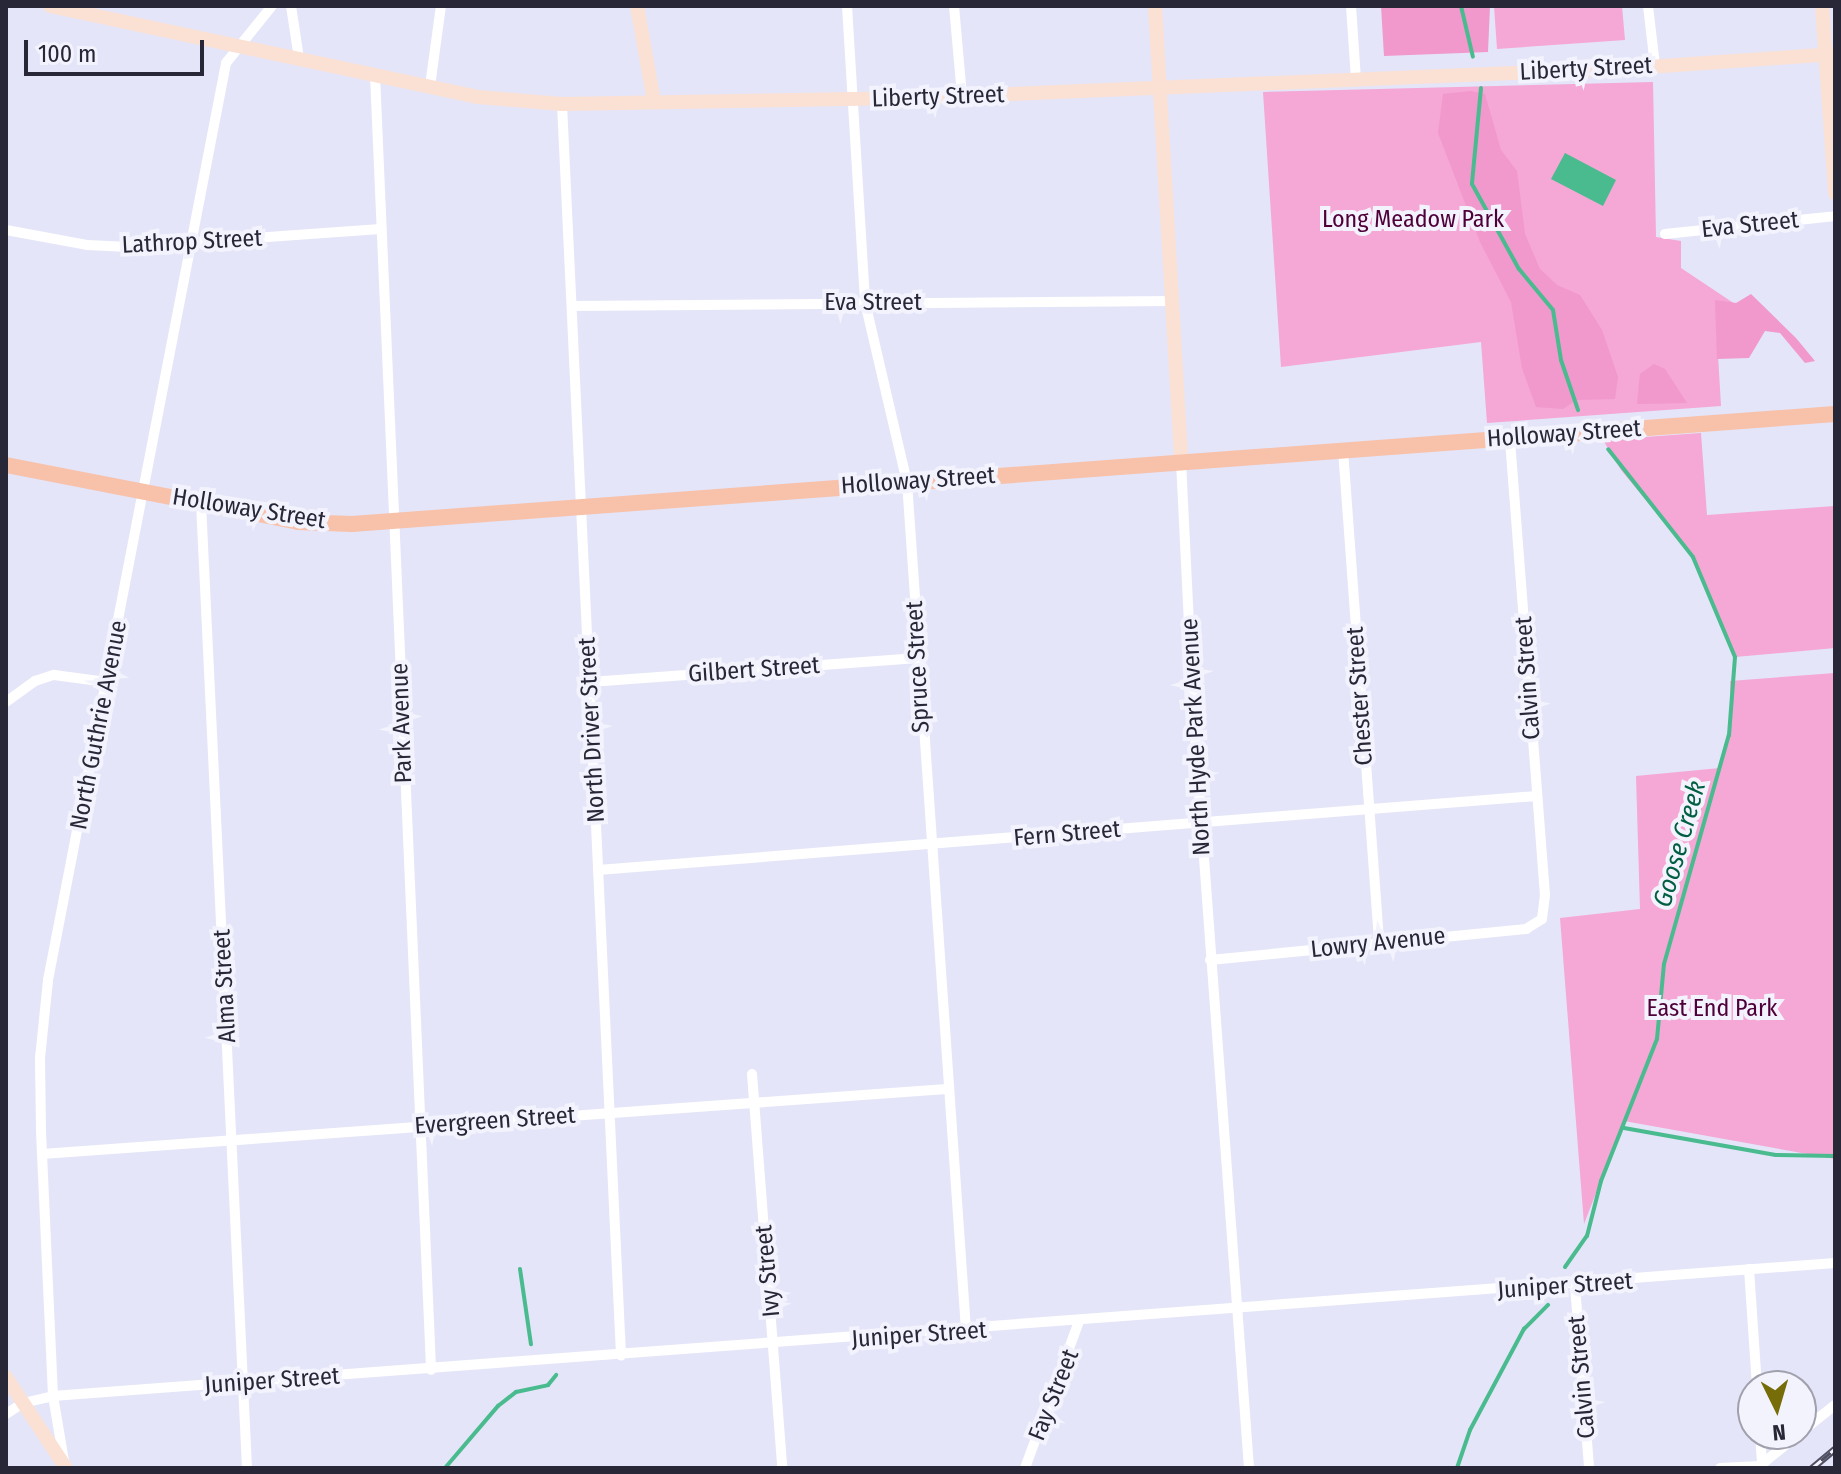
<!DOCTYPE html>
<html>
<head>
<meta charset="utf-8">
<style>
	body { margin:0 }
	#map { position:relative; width:1841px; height:1474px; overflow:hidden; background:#e4e5f8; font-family:"Fira Sans Condensed",sans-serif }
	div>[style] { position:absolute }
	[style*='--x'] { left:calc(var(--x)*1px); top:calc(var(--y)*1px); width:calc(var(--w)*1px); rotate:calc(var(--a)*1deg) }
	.green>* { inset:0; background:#f5a7d5 }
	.forest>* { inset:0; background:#f198cd }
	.water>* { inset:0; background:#49bb8e }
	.stream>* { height:4px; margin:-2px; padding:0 2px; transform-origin:2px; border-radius:2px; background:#49bb8e }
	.street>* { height:10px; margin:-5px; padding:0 5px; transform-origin:5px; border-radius:5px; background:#fff }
	.secondary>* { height:14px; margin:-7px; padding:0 7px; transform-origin:7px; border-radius:7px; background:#fbe0d4 }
	.primary>* { height:16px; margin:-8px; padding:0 8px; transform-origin:8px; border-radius:8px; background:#f8c1aa }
	.rail>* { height:7px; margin-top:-3.5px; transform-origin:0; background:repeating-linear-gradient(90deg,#f3f3fd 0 12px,#4f4f61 0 24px); box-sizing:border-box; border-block:2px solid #4f4f61 }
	span { translate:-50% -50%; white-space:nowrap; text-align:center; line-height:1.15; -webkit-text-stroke:8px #f3f3fd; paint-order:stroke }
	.street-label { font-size:24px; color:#272738 }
	.park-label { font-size:24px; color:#4f0039 }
	.water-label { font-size:26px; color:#005f42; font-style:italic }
	.frame { position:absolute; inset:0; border:8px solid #272738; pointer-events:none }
	.north { position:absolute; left:1737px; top:1370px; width:80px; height:80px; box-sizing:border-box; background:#f3f3fd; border:2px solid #a1a1ae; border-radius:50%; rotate:175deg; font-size:22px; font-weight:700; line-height:32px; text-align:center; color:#272738 }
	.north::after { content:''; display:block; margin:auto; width:28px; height:36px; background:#766d09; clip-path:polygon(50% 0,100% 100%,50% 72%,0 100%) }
	.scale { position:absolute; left:24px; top:40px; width:180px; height:36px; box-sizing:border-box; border:4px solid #272738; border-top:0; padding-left:10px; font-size:24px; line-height:28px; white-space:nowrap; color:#272738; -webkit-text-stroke:6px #f3f3fd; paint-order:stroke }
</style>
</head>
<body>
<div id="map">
	<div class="green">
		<div style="clip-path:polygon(1494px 6px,1622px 6px,1625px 40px,1497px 49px)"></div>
		<div style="clip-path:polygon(1653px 82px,1656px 237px,1681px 241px,1681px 268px,1762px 322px,1716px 321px,1721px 406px,1487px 423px,1481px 342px,1281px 367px,1263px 92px)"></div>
		<div style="clip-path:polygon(1701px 433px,1707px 515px,1835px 506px,1835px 648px,1735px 657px,1693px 557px,1621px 470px,1603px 440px)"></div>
		<div style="clip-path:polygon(1835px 673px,1835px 1159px,1624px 1121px,1584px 1224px,1560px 918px,1640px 909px,1636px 776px,1720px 768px,1731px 724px,1730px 681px)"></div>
	</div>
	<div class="forest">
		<div style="clip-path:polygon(1381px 6px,1490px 6px,1488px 52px,1384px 56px)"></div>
		<div style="clip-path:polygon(1471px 91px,1485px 94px,1501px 150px,1517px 171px,1525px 234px,1540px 269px,1557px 285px,1580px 295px,1602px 330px,1618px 377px,1615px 399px,1576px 400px,1563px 409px,1536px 407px,1522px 368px,1511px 302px,1480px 242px,1438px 133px,1443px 94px)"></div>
		<div style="clip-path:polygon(1751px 294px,1796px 338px,1815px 361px,1805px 363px,1780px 333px,1765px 331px,1749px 358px,1717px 359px,1715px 300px,1736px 303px)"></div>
		<div style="clip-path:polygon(1654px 364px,1665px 369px,1687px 403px,1637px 404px,1640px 374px)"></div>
	</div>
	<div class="water">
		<div style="clip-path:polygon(1565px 153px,1616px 180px,1603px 206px,1551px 179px)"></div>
	</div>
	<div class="stream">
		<div style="--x:1461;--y:6;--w:52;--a:76.8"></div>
		<div style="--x:1481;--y:88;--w:96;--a:95.4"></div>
		<div style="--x:1472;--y:184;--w:97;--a:61.1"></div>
		<div style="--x:1519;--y:269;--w:53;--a:50.3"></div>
		<div style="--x:1553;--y:310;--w:51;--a:80.9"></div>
		<div style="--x:1561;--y:360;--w:53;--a:71.2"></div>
		<div style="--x:1624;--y:1128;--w:154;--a:10.1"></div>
		<div style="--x:1776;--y:1155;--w:59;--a:1"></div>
		<div style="--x:1565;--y:1267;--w:38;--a:-55"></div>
		<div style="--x:1587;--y:1236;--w:57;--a:-75.7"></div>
		<div style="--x:1601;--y:1181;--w:153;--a:-68.5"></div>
		<div style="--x:1657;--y:1039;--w:75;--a:-84.7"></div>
		<div style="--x:1664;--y:964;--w:238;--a:-74.2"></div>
		<div style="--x:1729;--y:735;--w:78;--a:-85.6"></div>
		<div style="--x:1735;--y:657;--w:108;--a:-112.8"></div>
		<div style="--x:1693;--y:557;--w:137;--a:-128.2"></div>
		<div style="--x:520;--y:1269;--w:76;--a:81.7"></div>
		<div style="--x:445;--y:1468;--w:82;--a:-49.5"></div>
		<div style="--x:498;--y:1406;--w:23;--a:-38"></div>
		<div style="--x:516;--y:1392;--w:33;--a:-12"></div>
		<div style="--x:548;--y:1385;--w:13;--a:-51"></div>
		<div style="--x:1457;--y:1468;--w:40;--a:-71.1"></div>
		<div style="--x:1470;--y:1430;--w:115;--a:-61.9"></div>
		<div style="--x:1524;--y:1329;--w:34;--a:-45"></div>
	</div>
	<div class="street">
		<div style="--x:291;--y:6;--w:53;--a:81.3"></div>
		<div style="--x:847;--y:6;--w:297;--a:86.5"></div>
		<div style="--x:865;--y:302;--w:185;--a:76.9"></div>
		<div style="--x:907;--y:482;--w:851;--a:86.02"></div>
		<div style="--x:954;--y:6;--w:90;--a:84.9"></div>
		<div style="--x:1351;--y:6;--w:74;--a:86.1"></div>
		<div style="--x:1648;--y:6;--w:60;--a:83.3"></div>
		<div style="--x:375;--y:75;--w:1296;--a:87.52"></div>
		<div style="--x:430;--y:86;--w:81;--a:-82.2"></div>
		<div style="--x:562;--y:104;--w:1253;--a:87.3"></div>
		<div style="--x:6;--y:230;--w:82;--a:10.5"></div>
		<div style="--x:87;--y:245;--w:42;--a:2.7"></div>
		<div style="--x:129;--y:247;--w:252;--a:-4.1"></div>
		<div style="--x:1665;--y:234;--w:171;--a:-6"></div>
		<div style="--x:572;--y:306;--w:602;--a:-0.48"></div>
		<div style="--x:1343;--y:450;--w:493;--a:85.8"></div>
		<div style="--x:1181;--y:461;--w:248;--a:87.2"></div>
		<div style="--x:1193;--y:709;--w:761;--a:85.78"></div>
		<div style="--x:201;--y:503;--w:966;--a:87.27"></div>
		<div style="--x:590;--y:682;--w:329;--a:-4.2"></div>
		<div style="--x:6;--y:702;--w:36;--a:-36"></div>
		<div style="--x:35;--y:681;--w:20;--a:-18"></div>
		<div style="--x:54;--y:675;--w:53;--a:7.5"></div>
		<div style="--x:598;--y:870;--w:942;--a:-4.51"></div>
		<div style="--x:1210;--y:960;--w:318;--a:-5.6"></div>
		<div style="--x:1526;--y:929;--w:19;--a:-32"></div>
		<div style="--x:1542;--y:919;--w:24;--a:-83"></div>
		<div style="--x:1545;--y:895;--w:458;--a:-94.4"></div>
		<div style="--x:752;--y:1074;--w:395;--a:85.6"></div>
		<div style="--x:42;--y:1154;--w:907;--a:-4.11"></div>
		<div style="--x:1749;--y:1269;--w:117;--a:86.1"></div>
		<div style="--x:1575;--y:1285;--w:184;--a:85.6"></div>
		<div style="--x:6;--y:1414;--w:20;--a:-33"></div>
		<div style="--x:23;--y:1403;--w:31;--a:-13"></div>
		<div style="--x:53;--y:1396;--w:1787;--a:-4.27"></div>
		<div style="--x:1801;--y:1432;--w:43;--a:-38.5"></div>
		<div style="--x:1760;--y:1434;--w:30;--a:86"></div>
		<div style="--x:64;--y:1461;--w:66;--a:-99.6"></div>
		<div style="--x:53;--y:1396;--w:266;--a:-92.6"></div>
		<div style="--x:41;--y:1130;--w:72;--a:-90.8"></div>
		<div style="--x:40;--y:1058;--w:78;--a:-84.1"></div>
		<div style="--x:48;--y:980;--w:934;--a:-79.01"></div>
		<div style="--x:226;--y:63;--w:73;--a:-51.1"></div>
		<div style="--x:1025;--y:1468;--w:157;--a:-69.8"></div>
		<div style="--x:1720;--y:1468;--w:40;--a:-2.9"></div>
		<div style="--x:1757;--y:1468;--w:54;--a:-39"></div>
	</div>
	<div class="secondary">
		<div style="--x:50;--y:6;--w:438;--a:12"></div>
		<div style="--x:478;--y:97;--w:84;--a:4.8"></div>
		<div style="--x:562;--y:104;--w:351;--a:-1"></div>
		<div style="--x:913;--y:98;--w:722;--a:-2.38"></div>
		<div style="--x:1634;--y:68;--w:201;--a:-4"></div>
		<div style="--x:637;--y:6;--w:97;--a:79.9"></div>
		<div style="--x:1155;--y:6;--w:456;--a:86.7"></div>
		<div style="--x:1822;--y:6;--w:188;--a:86"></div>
		<div style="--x:6;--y:1377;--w:109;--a:56.6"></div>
	</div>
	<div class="primary">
		<div style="--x:6;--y:465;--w:298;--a:11"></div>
		<div style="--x:298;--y:522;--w:54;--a:2.1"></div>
		<div style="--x:352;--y:524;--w:1487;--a:-4.24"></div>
	</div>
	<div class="rail">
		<div style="--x:1812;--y:1468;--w:30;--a:-40"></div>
	</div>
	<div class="street-label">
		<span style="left:1586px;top:69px;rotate:-3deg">Liberty Street</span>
		<span style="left:938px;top:97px;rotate:-2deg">Liberty Street</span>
		<span style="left:1750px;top:225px;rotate:-6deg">Eva Street</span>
		<span style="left:192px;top:242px;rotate:-3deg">Lathrop Street</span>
		<span style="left:873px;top:303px">Eva Street</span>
		<span style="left:1564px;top:434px;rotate:-4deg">Holloway Street</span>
		<span style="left:918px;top:481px;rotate:-4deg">Holloway Street</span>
		<span style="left:249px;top:509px;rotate:9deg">Holloway Street</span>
		<span style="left:918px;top:667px;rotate:-93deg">Spruce Street</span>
		<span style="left:754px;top:670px;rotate:-4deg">Gilbert Street</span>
		<span style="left:1528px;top:678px;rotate:-94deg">Calvin Street</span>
		<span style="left:1360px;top:696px;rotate:-94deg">Chester Street</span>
		<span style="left:402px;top:723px;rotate:-92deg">Park Avenue</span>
		<span style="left:99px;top:725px;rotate:-79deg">North Guthrie Avenue</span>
		<span style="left:592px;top:730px;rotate:-93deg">North Driver Street</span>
		<span style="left:1196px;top:737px;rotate:-93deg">North Hyde Park Avenue</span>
		<span style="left:1067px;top:834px;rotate:-5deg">Fern Street</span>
		<span style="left:1378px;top:943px;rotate:-6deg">Lowry Avenue</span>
		<span style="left:225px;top:986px;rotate:-93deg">Alma Street</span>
		<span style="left:495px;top:1121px;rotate:-4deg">Evergreen Street</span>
		<span style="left:768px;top:1271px;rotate:-95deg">Ivy Street</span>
		<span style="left:1565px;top:1286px;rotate:-4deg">Juniper Street</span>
		<span style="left:919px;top:1335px;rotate:-4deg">Juniper Street</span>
		<span style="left:1582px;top:1377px;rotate:-95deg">Calvin Street</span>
		<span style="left:272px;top:1381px;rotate:-4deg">Juniper Street</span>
		<span style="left:1054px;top:1395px;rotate:-68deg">Fay Street</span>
	</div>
	<div class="park-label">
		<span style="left:1413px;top:220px">Long Meadow Park</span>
		<span style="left:1712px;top:1009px">East End Park</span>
	</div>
	<div class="water-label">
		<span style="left:1680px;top:844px;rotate:-74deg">Goose Creek</span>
	</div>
	<div class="frame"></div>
	<div class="north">N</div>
	<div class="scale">100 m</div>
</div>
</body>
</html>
